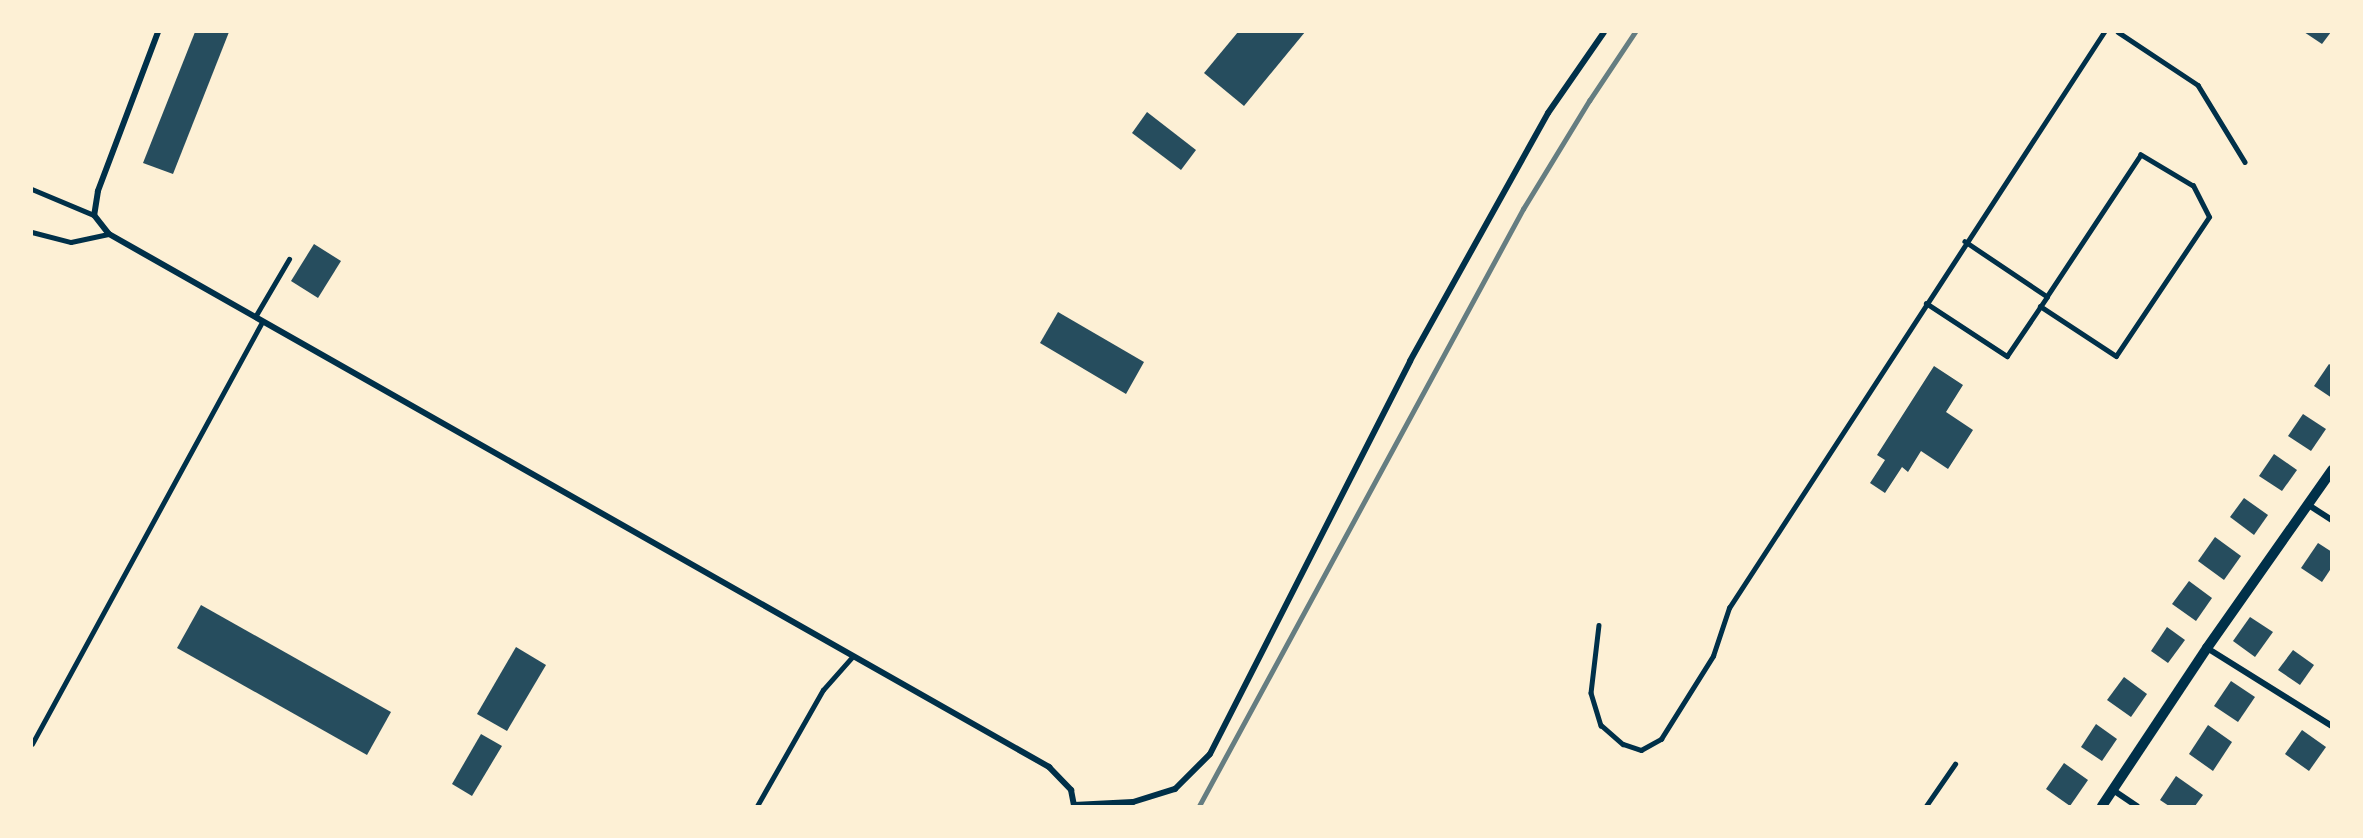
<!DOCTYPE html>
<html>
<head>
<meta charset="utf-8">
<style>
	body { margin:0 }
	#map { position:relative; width:2363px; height:838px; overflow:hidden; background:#fdf0d5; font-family:Helvetica,sans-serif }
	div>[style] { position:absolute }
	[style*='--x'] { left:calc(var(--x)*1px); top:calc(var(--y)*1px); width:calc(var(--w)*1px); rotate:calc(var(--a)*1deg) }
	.building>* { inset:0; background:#264d5e }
	.service>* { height:4.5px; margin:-2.25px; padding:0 2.25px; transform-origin:2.25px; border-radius:2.25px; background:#003049 }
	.minor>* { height:6px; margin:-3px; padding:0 3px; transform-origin:3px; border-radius:3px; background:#003049 }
	.tertiary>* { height:10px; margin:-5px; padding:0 5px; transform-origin:5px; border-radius:5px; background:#003049 }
	.rail>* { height:4.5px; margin:-2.25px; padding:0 2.25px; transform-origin:2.25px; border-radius:2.25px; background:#657d81 }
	span { translate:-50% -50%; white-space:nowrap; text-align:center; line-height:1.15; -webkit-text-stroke:6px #fdf0d5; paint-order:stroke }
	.frame { position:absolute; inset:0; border:33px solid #fdf0d5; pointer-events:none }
</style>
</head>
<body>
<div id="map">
	<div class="building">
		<div style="clip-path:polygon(195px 32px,229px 32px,173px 174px,143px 163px)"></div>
		<div style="clip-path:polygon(1238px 32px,1305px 32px,1244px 106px,1204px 73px)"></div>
		<div style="clip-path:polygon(2304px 32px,2331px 32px,2322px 44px)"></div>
		<div style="clip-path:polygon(1147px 112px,1196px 150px,1181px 170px,1132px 133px)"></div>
		<div style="clip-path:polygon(314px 244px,341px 261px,318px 298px,291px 281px)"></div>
		<div style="clip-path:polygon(1058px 312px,1144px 362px,1126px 394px,1040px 343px)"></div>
		<div style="clip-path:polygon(2329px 364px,2332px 366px,2332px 398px,2314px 386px)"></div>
		<div style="clip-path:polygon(1934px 366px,1963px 385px,1946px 412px,1973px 430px,1948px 469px,1921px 451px,1908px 472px,1902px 467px,1885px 493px,1870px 483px,1885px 460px,1877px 455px)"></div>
		<div style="clip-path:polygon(2303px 414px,2326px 429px,2311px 451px,2288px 436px)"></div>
		<div style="clip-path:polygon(2274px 454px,2297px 470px,2282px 491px,2259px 476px)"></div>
		<div style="clip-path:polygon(2244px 498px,2268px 515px,2254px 535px,2230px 517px)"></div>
		<div style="clip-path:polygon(2215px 537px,2241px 556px,2224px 580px,2198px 561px)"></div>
		<div style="clip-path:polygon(2318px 543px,2332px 552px,2332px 567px,2322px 582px,2301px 568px)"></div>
		<div style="clip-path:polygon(2189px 581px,2212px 598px,2196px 621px,2172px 604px)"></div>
		<div style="clip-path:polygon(201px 605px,391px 712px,367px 755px,177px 648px)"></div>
		<div style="clip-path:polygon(2250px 617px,2273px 632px,2255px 657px,2233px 641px)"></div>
		<div style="clip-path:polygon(2167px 627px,2185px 640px,2168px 663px,2151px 651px)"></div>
		<div style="clip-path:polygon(516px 647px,546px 665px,507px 731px,477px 714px)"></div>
		<div style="clip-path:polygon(2293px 650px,2314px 665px,2300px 685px,2278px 670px)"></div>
		<div style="clip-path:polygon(2124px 677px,2147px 694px,2131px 717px,2107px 700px)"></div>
		<div style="clip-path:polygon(2231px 681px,2255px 697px,2238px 722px,2214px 706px)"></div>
		<div style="clip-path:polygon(2096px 724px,2117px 739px,2102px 761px,2081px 747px)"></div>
		<div style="clip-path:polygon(2208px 725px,2232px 742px,2213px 771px,2189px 754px)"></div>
		<div style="clip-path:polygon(2302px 730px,2326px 747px,2309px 771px,2285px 754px)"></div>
		<div style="clip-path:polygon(481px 734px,502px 746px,472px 796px,452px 784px)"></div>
		<div style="clip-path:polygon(2064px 763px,2088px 780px,2070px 806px,2046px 789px)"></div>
		<div style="clip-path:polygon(2176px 776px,2203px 795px,2195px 806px,2169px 806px,2160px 800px)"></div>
	</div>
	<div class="service">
		<div style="--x:2118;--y:32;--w:96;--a:33.5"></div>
		<div style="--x:2198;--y:85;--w:90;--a:58.6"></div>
		<div style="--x:32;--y:189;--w:67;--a:22.8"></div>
		<div style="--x:32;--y:232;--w:40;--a:14.4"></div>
		<div style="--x:71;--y:242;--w:39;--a:-12"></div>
		<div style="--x:1926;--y:303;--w:97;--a:33.2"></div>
		<div style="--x:2007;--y:356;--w:71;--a:-55.9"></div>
		<div style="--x:2047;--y:297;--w:99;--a:-146.1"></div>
		<div style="--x:2040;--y:306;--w:91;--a:33.3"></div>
		<div style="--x:2116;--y:356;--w:167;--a:-56.2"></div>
		<div style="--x:2209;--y:217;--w:35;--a:-117"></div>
		<div style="--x:2193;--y:186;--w:61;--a:-149.2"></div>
		<div style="--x:2141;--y:155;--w:170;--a:123.5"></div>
		<div style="--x:255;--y:317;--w:67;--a:-59.6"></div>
		<div style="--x:1599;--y:625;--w:68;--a:96.7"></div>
		<div style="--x:1591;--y:693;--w:34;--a:73"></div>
		<div style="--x:1601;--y:725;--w:29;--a:41"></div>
		<div style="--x:1623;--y:744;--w:19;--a:18"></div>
		<div style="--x:1641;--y:750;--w:23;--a:-29"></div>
		<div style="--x:1661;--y:739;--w:98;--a:-57.9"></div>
		<div style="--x:1713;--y:656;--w:51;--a:-71.6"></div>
		<div style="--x:1729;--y:608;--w:687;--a:-56.93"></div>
		<div style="--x:32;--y:744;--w:481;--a:-61.4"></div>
		<div style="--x:757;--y:806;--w:133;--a:-60.4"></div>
		<div style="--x:823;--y:690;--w:45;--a:-48.6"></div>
		<div style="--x:1926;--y:806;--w:51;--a:-55.4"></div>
	</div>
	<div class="minor">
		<div style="--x:158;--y:32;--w:170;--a:110.7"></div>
		<div style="--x:98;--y:191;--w:24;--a:99"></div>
		<div style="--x:94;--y:215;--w:24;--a:52"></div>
		<div style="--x:109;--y:234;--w:1081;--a:29.55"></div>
		<div style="--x:1049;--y:767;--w:32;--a:46"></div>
		<div style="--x:1071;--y:790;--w:16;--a:79"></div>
		<div style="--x:2307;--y:504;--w:30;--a:33"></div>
		<div style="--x:2207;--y:648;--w:147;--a:32"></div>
		<div style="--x:2113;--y:790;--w:29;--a:34"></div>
		<div style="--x:1074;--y:805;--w:59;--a:-2.9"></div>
		<div style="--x:1133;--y:802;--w:44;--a:-17.2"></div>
		<div style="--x:1175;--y:789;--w:49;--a:-45"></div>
		<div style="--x:1210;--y:754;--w:441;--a:-63"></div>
		<div style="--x:1410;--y:361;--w:284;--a:-60.9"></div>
		<div style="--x:1548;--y:113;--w:98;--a:-55.3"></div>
	</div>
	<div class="tertiary">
		<div style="--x:2102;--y:806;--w:190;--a:-56.4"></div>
		<div style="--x:2207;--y:648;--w:218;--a:-54.9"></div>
	</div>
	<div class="rail">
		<div style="--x:1199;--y:806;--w:679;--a:-61.51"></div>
		<div style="--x:1523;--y:209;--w:127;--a:-58.6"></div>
		<div style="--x:1589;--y:101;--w:83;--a:-56.3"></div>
	</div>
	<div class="frame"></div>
</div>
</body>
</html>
